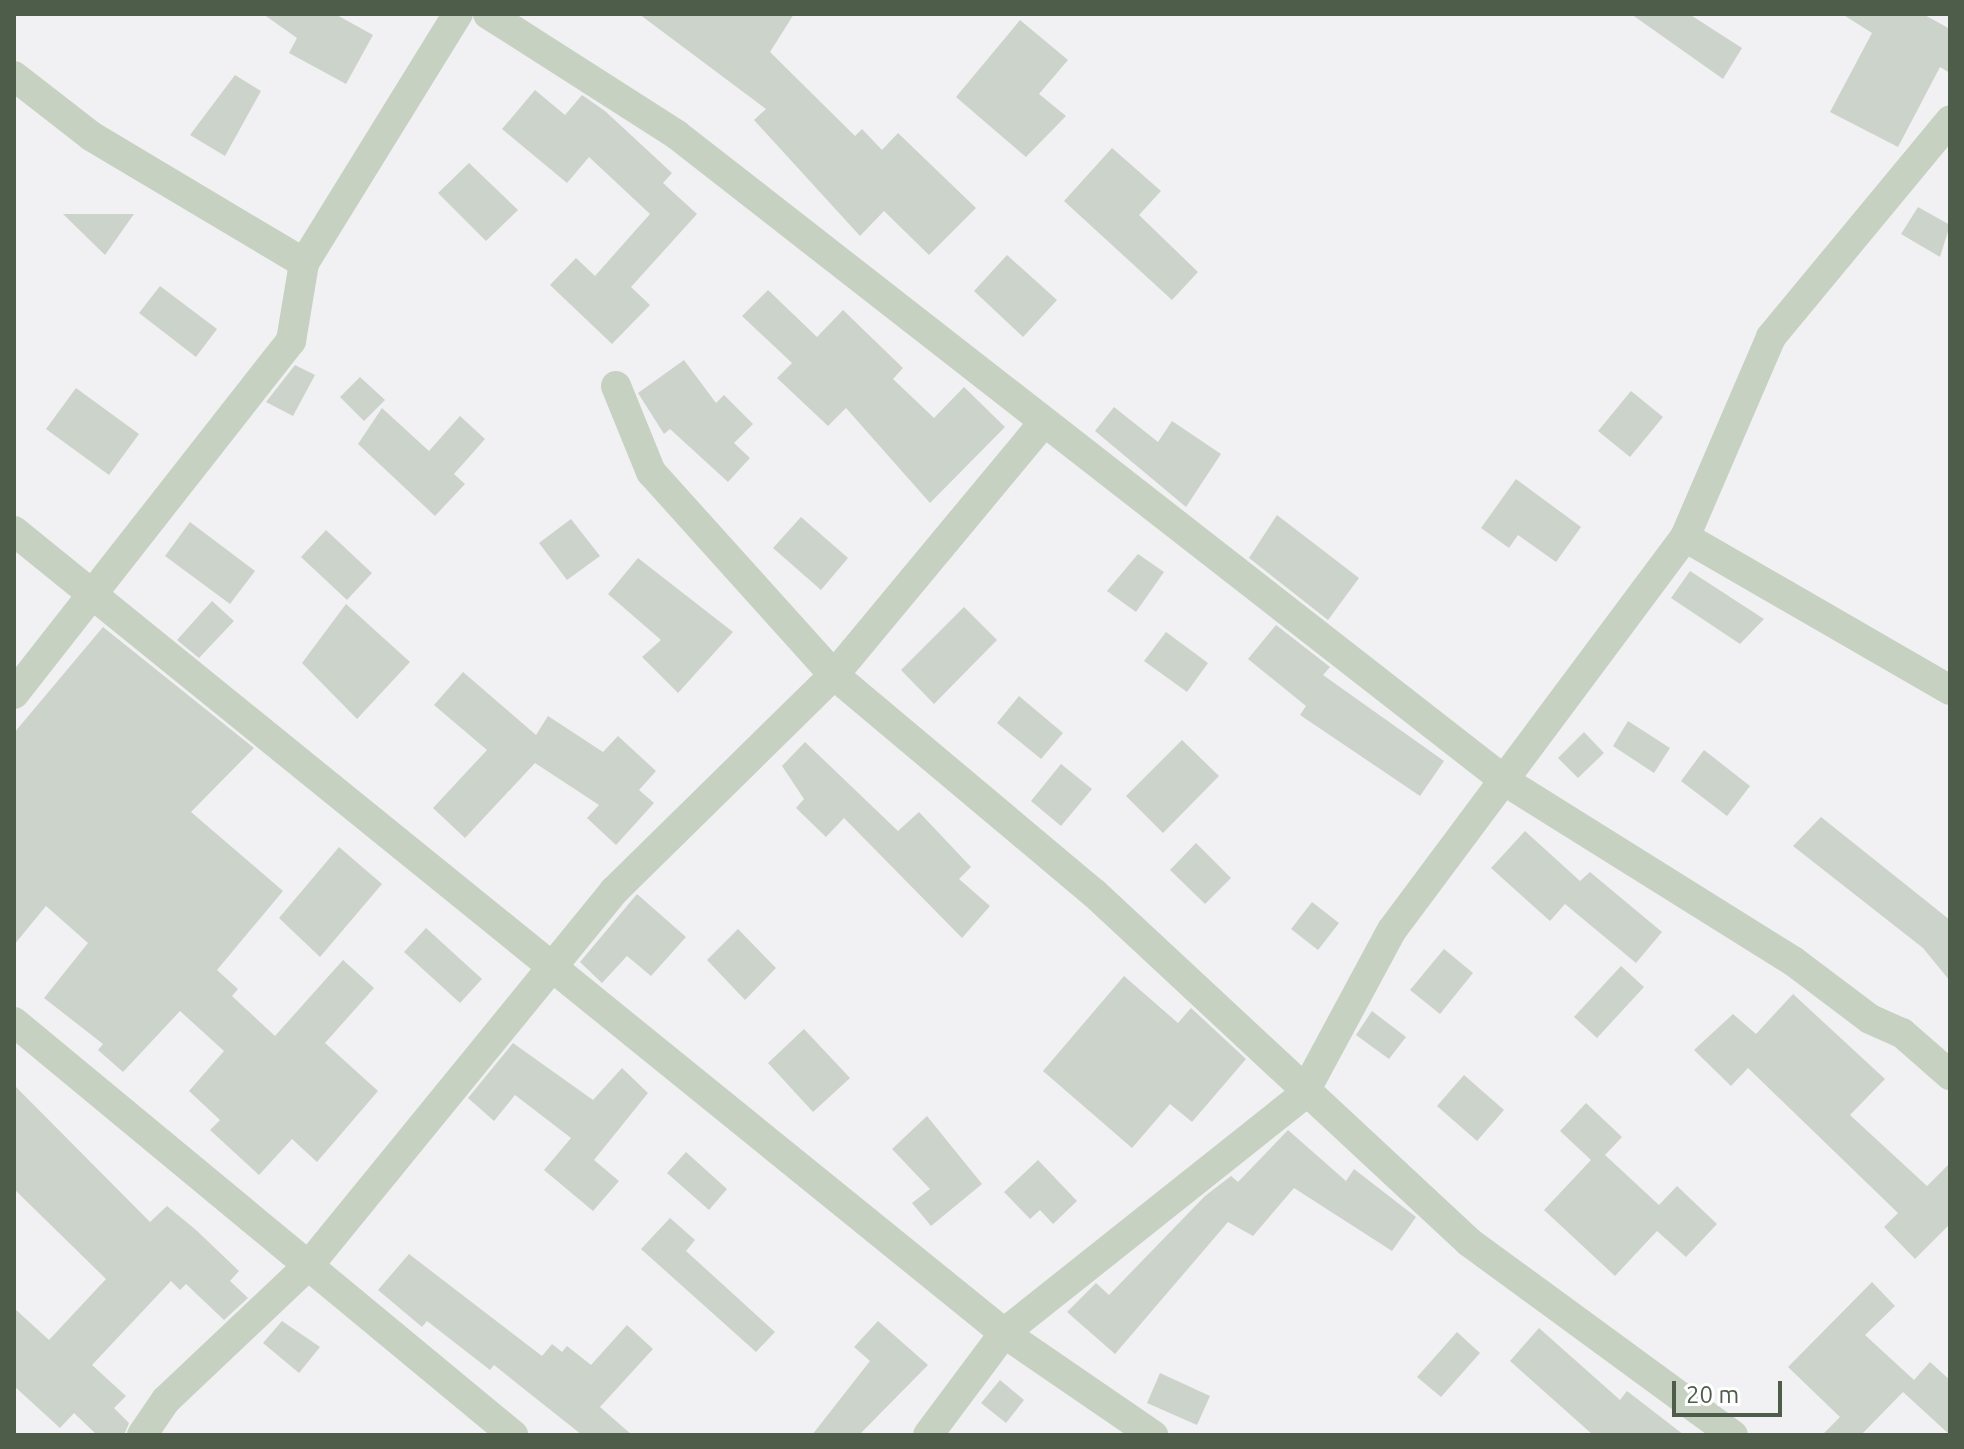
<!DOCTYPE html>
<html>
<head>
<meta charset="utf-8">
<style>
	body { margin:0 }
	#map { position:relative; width:1964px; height:1449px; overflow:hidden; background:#f1f1f3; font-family:Ubuntu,sans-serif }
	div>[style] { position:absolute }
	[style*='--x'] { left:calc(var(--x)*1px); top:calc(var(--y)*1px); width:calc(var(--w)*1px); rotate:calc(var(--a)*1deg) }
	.building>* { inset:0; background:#ccd3cb }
	.street>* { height:30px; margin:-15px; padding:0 15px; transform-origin:15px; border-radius:15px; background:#c6d1c2 }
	span { translate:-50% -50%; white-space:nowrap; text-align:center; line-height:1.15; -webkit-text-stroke:8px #fff; paint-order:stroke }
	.frame { position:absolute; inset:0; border:16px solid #4e5d4a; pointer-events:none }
	.scale { position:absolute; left:1672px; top:1381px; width:110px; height:36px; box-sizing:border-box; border:4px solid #4e5d4a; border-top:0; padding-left:10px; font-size:24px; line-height:28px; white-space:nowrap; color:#4e5d4a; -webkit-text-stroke:6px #fff; paint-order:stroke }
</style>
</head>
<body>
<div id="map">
	<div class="building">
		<div style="clip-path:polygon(263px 14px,335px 14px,373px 35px,346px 84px,289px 53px,297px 38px)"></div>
		<div style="clip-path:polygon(639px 14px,794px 14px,770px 52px,855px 136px,862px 129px,882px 150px,898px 133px,976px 208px,929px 255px,884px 211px,860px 236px,754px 120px,766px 109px)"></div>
		<div style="clip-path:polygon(1631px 14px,1689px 14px,1742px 48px,1723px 79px)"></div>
		<div style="clip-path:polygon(1842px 14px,1923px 14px,1950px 29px,1950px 73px,1940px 67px,1898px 147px,1830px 112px,1872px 33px)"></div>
		<div style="clip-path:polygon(1020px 20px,1068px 60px,1039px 94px,1066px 116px,1026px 157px,956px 97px)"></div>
		<div style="clip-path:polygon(235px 75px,261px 91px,225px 156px,190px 135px)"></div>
		<div style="clip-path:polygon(535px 90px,565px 115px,582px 95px,605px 111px,672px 173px,663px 183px,697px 214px,631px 287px,650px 305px,612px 344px,550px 285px,576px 258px,595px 276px,650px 214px,589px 157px,567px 183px,502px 129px)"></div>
		<div style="clip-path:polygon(1112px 148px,1161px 191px,1139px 215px,1198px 272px,1172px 300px,1064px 201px)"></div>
		<div style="clip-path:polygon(469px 163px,518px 210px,486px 241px,438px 193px)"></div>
		<div style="clip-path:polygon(1918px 207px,1950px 225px,1940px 257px,1901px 234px)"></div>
		<div style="clip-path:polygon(63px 214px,134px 214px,105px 255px)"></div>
		<div style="clip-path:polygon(1007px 255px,1057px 300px,1023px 337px,974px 291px)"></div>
		<div style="clip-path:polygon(160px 286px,217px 329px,196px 357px,139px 313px)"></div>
		<div style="clip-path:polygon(768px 290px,817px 337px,843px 310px,903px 368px,893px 379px,934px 418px,964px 387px,1005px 427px,930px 503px,846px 408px,828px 426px,777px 378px,792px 363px,742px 316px)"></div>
		<div style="clip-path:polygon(684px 360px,716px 403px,724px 395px,753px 424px,734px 443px,750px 458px,728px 482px,670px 429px,664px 434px,638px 393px)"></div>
		<div style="clip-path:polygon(295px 365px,315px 375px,293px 416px,266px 402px)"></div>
		<div style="clip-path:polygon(360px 377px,385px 400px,364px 421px,340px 397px)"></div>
		<div style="clip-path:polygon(76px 388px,139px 434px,109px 475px,46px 429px)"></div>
		<div style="clip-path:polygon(1631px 391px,1663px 417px,1630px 457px,1598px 431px)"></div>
		<div style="clip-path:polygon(1114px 407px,1158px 442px,1172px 421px,1221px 454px,1186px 507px,1095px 431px)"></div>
		<div style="clip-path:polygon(382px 408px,429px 451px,460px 416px,485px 439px,454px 474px,465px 484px,435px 516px,358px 444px)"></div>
		<div style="clip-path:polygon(1516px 479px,1581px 527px,1556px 562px,1518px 535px,1509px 548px,1481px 528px)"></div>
		<div style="clip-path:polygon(1277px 515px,1359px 578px,1328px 620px,1249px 558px)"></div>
		<div style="clip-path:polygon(801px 517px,848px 558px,821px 590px,773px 548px)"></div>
		<div style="clip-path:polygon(571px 519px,600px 556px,567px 580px,539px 543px)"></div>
		<div style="clip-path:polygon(190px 522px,255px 571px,230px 604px,165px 556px)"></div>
		<div style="clip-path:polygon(326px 530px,372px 573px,347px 600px,301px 557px)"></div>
		<div style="clip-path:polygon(1138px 554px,1164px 572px,1136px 612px,1107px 591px)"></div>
		<div style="clip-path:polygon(638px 558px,733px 632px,678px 693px,642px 657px,661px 640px,608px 594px)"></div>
		<div style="clip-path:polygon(1690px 571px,1764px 619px,1740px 644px,1671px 598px)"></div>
		<div style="clip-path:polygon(212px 601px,234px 621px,199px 658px,177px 640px)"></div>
		<div style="clip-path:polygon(346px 604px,410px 662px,357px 719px,302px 663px)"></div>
		<div style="clip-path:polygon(964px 607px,997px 640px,934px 704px,901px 670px)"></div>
		<div style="clip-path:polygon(1276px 625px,1330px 667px,1323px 675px,1444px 761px,1420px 796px,1300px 715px,1306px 706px,1248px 659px)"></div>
		<div style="clip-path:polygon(103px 627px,254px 748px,191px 812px,283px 891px,217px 970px,238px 989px,232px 996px,275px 1036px,343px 960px,374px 988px,325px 1043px,378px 1091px,317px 1162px,292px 1139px,259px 1175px,210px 1130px,220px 1120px,189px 1091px,224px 1051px,180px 1011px,123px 1072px,98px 1050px,103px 1044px,44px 998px,88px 943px,46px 906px,14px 945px,14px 733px)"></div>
		<div style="clip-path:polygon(1166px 632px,1208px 663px,1187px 692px,1144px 661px)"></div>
		<div style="clip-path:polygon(463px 672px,536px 735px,548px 716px,603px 752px,618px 736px,656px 771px,639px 790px,654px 803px,616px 845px,587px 818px,599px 805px,535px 763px,465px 838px,433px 808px,487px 750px,434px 705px)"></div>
		<div style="clip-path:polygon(1019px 696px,1063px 733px,1041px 759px,997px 723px)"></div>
		<div style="clip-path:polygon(1628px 721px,1670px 748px,1654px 773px,1613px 746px)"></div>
		<div style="clip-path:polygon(1584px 732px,1604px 753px,1578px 778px,1558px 758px)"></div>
		<div style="clip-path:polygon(1182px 740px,1219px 776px,1163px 833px,1126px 796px)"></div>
		<div style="clip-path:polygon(805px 742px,898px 831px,919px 812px,971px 867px,959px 879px,990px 906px,962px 938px,844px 818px,826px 837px,796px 808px,804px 799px,782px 766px)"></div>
		<div style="clip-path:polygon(1704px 750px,1750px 786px,1727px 816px,1681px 781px)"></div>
		<div style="clip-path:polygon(1061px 764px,1092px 789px,1061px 826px,1031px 801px)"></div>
		<div style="clip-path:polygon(1821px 817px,1950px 920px,1950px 981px,1923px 948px,1793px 846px)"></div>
		<div style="clip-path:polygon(1525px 831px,1580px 881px,1590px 872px,1662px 932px,1636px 963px,1565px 904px,1550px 921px,1491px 868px)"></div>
		<div style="clip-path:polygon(1196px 843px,1231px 878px,1205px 904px,1170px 870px)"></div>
		<div style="clip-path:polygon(339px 847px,382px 884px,320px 957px,279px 918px)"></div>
		<div style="clip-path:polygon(637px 894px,686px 937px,651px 976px,627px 956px,602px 983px,580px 962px)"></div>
		<div style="clip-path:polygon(1312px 902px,1339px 923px,1318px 950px,1291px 929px)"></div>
		<div style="clip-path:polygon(426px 928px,482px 979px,460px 1003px,404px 952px)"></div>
		<div style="clip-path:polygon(738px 929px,776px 968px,745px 1000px,707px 960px)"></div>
		<div style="clip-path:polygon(1444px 949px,1473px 973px,1440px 1014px,1410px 990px)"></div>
		<div style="clip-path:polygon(1621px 966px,1644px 987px,1597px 1038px,1574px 1017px)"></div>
		<div style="clip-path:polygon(1124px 976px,1178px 1023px,1191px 1008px,1246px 1059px,1192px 1122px,1170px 1104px,1132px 1148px,1043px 1071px)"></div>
		<div style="clip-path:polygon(1793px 994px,1885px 1079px,1850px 1115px,1927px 1186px,1950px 1163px,1950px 1224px,1915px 1259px,1884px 1227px,1898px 1213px,1748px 1068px,1731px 1086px,1694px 1050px,1733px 1014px,1756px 1034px)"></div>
		<div style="clip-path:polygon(1372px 1011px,1406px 1037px,1389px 1059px,1356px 1035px)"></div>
		<div style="clip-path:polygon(804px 1029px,850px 1078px,813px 1112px,768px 1063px)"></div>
		<div style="clip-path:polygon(513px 1043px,593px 1100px,622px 1068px,648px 1093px,594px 1160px,619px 1181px,593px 1211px,544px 1170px,571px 1138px,515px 1095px,494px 1121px,468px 1098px)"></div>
		<div style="clip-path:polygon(1464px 1075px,1504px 1110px,1477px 1141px,1437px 1106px)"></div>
		<div style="clip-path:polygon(14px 1085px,150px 1222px,167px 1206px,196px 1230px,239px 1271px,230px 1281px,248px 1298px,224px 1320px,186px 1284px,180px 1290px,171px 1281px,92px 1365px,126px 1396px,114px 1408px,129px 1423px,124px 1435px,97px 1435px,74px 1413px,60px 1428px,14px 1386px,14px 1308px,49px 1340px,106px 1279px,14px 1189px)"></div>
		<div style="clip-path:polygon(1586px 1103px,1622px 1137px,1605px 1155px,1659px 1205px,1677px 1186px,1717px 1224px,1686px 1257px,1657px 1231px,1615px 1276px,1544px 1210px,1591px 1160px,1560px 1131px)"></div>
		<div style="clip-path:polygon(927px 1116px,982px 1184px,931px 1226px,912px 1203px,930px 1189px,892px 1149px)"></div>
		<div style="clip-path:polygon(1288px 1130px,1346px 1181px,1354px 1169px,1416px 1217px,1392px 1251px,1294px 1188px,1253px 1236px,1228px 1222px,1115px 1354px,1067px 1312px,1096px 1283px,1109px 1295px,1205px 1196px,1231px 1176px,1238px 1182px)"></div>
		<div style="clip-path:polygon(686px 1152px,727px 1189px,709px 1210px,667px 1173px)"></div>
		<div style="clip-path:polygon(1038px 1160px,1077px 1201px,1053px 1224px,1040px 1210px,1030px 1219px,1004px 1192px)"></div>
		<div style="clip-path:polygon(670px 1218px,695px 1240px,686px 1251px,775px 1332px,756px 1352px,641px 1249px)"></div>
		<div style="clip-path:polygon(409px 1254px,542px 1356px,552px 1344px,562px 1352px,567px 1346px,591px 1365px,627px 1325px,653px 1349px,600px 1407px,632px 1435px,582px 1435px,494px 1365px,490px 1370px,427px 1321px,422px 1327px,378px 1290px)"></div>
		<div style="clip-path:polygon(1872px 1282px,1895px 1306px,1865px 1335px,1914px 1380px,1930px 1362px,1950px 1380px,1950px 1435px,1903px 1392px,1861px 1435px,1822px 1435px,1840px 1417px,1788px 1367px)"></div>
		<div style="clip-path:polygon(282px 1321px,320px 1347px,299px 1373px,263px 1343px)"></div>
		<div style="clip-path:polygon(878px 1321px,928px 1365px,859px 1435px,812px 1435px,870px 1361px,854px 1347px)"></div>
		<div style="clip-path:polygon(1539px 1328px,1620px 1400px,1627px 1391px,1684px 1435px,1593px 1435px,1510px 1361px)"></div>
		<div style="clip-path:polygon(1457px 1332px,1480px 1353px,1441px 1397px,1417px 1377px)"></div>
		<div style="clip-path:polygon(1160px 1373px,1210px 1396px,1197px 1425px,1147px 1403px)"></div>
		<div style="clip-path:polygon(1000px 1380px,1024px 1400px,1006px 1423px,981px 1403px)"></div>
	</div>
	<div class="street">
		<div style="--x:488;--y:14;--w:224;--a:32.6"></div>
		<div style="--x:677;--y:135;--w:1054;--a:37.95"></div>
		<div style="--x:1508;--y:783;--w:336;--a:32"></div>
		<div style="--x:1793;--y:961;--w:96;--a:37"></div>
		<div style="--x:1870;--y:1019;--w:35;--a:24"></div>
		<div style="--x:1902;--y:1033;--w:64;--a:41.2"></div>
		<div style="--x:14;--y:76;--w:98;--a:37.9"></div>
		<div style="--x:91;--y:136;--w:248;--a:30.8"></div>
		<div style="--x:616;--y:386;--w:93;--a:67.9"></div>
		<div style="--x:651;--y:472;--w:273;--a:48"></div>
		<div style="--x:834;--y:675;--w:339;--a:40"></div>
		<div style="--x:1094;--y:893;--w:512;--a:42.94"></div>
		<div style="--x:1469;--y:1242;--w:327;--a:36.2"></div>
		<div style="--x:14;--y:531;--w:1274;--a:39.01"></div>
		<div style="--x:1004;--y:1333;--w:181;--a:34.4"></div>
		<div style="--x:1685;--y:537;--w:306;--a:30"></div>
		<div style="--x:14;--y:694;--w:449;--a:-51.9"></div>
		<div style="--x:291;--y:341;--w:79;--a:-80.5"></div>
		<div style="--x:304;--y:263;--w:293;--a:-58.3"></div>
		<div style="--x:14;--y:1022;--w:648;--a:39.61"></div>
		<div style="--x:142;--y:1435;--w:42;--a:-55.6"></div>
		<div style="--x:166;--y:1400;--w:197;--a:-43.4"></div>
		<div style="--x:309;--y:1265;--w:483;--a:-50.8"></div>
		<div style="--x:614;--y:891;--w:308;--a:-44.5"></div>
		<div style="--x:834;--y:675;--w:327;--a:-50.3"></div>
		<div style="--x:928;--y:1435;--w:127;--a:-53.3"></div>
		<div style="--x:1004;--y:1333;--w:382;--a:-38.5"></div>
		<div style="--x:1303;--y:1095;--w:187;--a:-61.7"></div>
		<div style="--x:1392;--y:930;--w:490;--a:-53.3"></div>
		<div style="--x:1685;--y:537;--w:218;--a:-66.7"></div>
		<div style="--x:1771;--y:337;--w:281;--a:-50.4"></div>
	</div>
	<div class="frame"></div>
	<div class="scale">20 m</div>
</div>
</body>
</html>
